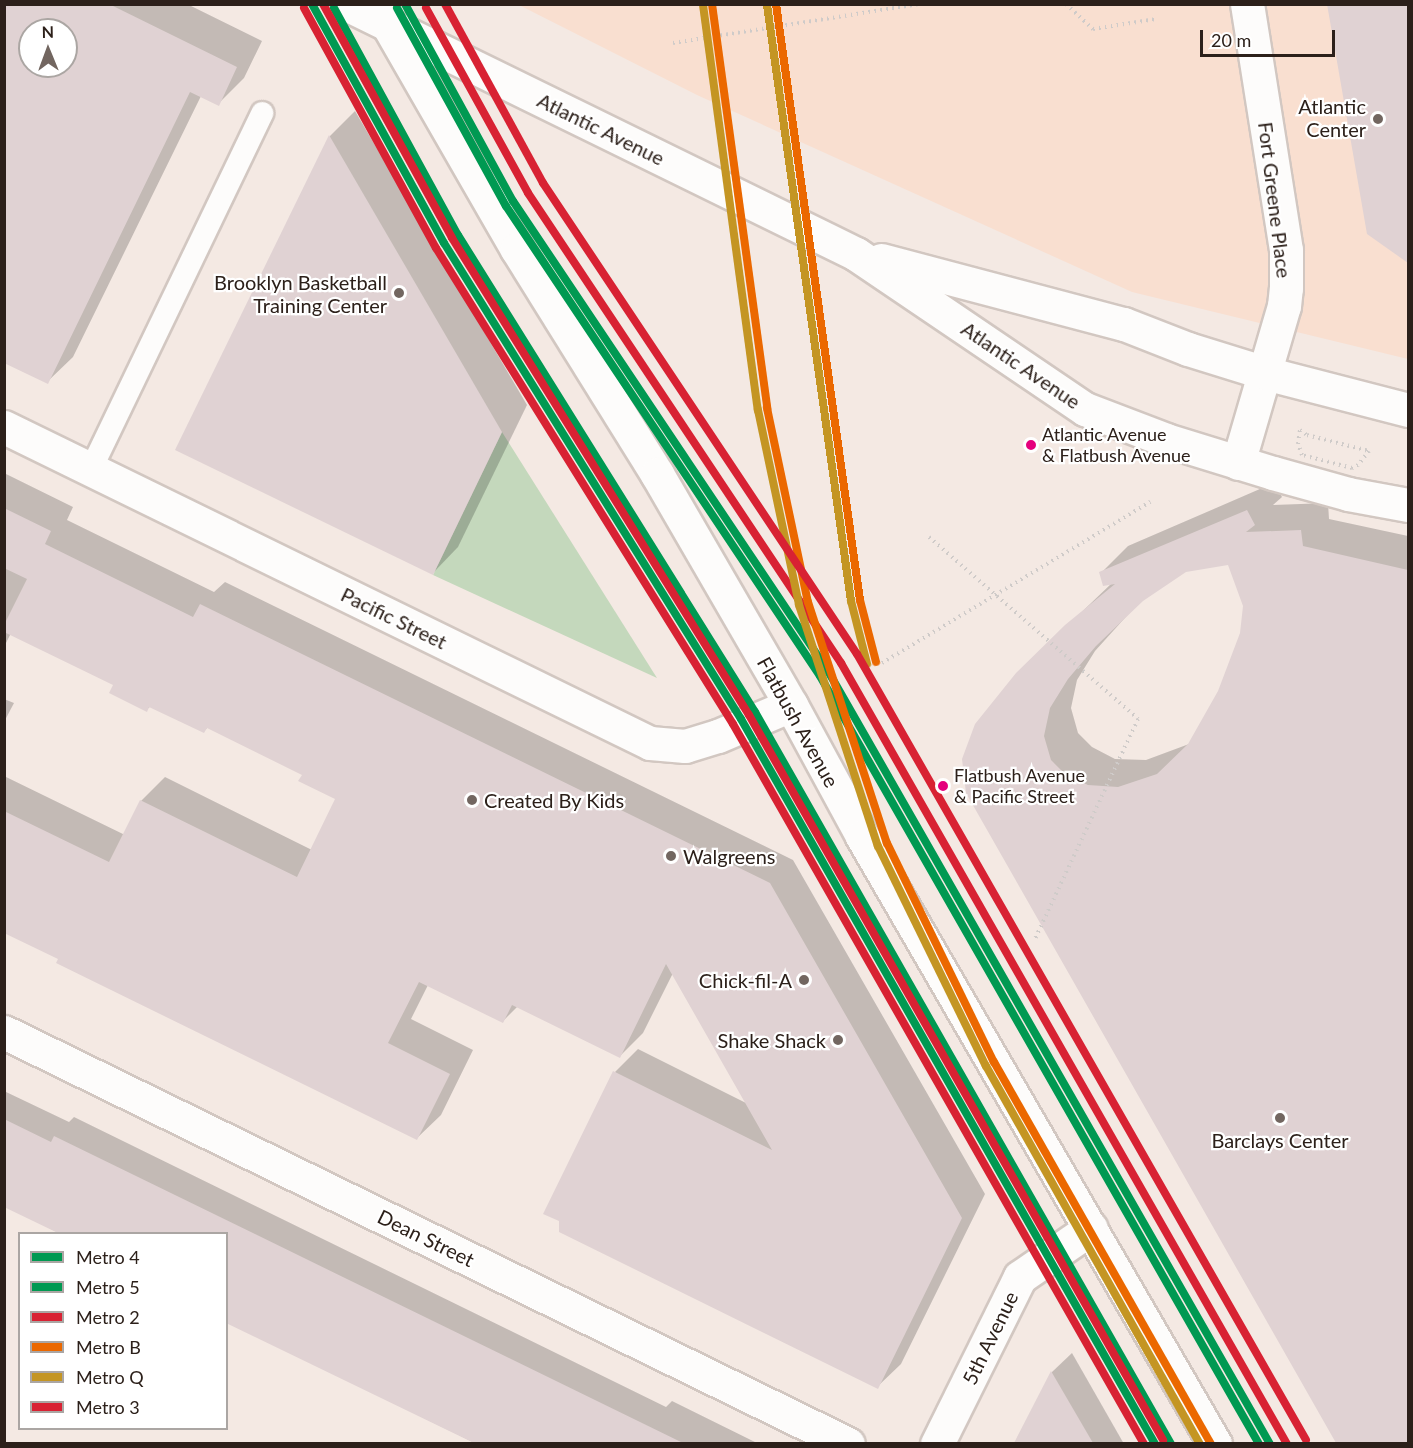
<!DOCTYPE html>
<html>
<head>
<meta charset="utf-8">
<style>
	body { margin:0 }
	#map { position:relative; width:1413px; height:1448px; overflow:hidden; background:#f4e9e3; font-family:Lato,sans-serif }
	div>[style] { position:absolute }
	[style*='--x'] { left:calc(var(--x)*1px); top:calc(var(--y)*1px); width:calc(var(--w)*1px); rotate:calc(var(--a)*1deg) }
	.built>* { inset:0; background:#f9dfd0 }
	.green>* { inset:0; background:#c4d8bc }
	.shadow>* { inset:0; background:#0003 }
	.building>* { inset:0; background:#e0d2d3 }
	.path>* { height:4px; margin-top:-2px; transform-origin:0; background:repeating-linear-gradient(90deg,#cfcbc9 0 1.5px,transparent 0 6px) }
	.roads { filter:drop-shadow(2px 0 #d2c7c1) drop-shadow(-2px 0 #d2c7c1) drop-shadow(0 2px #d2c7c1) drop-shadow(0 -2px #d2c7c1) }
	.lane>* { height:22px; margin:-11px; padding:0 11px; transform-origin:11px; border-radius:11px; background:#fdfcfb }
	.street>* { height:33px; margin:-16.5px; padding:0 16.5px; transform-origin:16.5px; border-radius:16.5px; background:#fdfcfb }
	.secondary>* { height:33px; margin:-16.5px; padding:0 16.5px; transform-origin:16.5px; border-radius:16.5px; background:#fdfcfb }
	.primary>* { height:33px; margin:-16.5px; padding:0 16.5px; transform-origin:16.5px; border-radius:16.5px; background:#fdfcfb }
	.metro-1>* { height:8px; margin:-4px; padding:0 4px; transform-origin:4px; border-radius:4px; background:#009952 }
	.metro-2>* { height:8px; margin:-4px; padding:0 4px; transform-origin:4px; border-radius:4px; background:#009952 }
	.metro-3>* { height:8px; margin:-4px; padding:0 4px; transform-origin:4px; border-radius:4px; background:#d82233 }
	.metro-4>* { height:8px; margin:-4px; padding:0 4px; transform-origin:4px; border-radius:4px; background:#eb6800 }
	.metro-5>* { height:8px; margin:-4px; padding:0 4px; transform-origin:4px; border-radius:4px; background:#c49523 }
	.metro-6>* { height:8px; margin:-4px; padding:0 4px; transform-origin:4px; border-radius:4px; background:#d82233 }
	.dots>* { width:16px; height:16px; translate:-50% -50%; box-sizing:border-box; border:3px solid #fff; border-radius:50% }
	span { translate:-50% -50%; white-space:nowrap; text-align:center; line-height:1.15; -webkit-text-stroke:4.5px #fff; paint-order:stroke }
	.bus-label { font-size:18px; color:#2c201a }
	.left { translate:0 -50%; text-align:left }
	.poi-label { font-size:20px; color:#2c201a }
	.right { translate:-100% -50%; text-align:right }
	.street-label { font-size:20px; color:#2c201a }
	.frame { position:absolute; inset:0; border:6px solid #2c201a; pointer-events:none }
	.legend { position:absolute; left:18px; top:1232px; width:210px; height:198px; box-sizing:border-box; background:#fff; border:2px solid #aba6a3; margin:0; padding:8px 10px; list-style:none; font-size:18px; color:#2c201a }
	.legend li { display:flex; align-items:center; gap:12px; height:30px }
	.legend b { width:30px; border:2px solid #aba6a3 }
	.north { position:absolute; left:18px; top:18px; width:60px; height:60px; box-sizing:border-box; background:#fff; border:2px solid #aba6a3; border-radius:50%; rotate:359deg; font-size:16px; font-weight:700; line-height:24px; text-align:center; color:#2c201a }
	.north::after { content:''; display:block; margin:auto; width:21px; height:27px; background:#726660; clip-path:polygon(50% 0,100% 100%,50% 72%,0 100%) }
	.scale { position:absolute; left:1200px; top:30px; width:135px; height:27px; box-sizing:border-box; border:3px solid #2c201a; border-top:0; padding-left:8px; font-size:18px; line-height:21px; white-space:nowrap; color:#2c201a; -webkit-text-stroke:4px #fff; paint-order:stroke }
</style>
</head>
<body>
<div id="map">
	<div class="built">
		<div style="clip-path:polygon(519px 5px,1408px 5px,1408px 359px,1132px 292px,697px 95px)"></div>
	</div>
	<div class="green">
		<div style="clip-path:polygon(502px 432px,657px 678px,433px 575px)"></div>
	</div>
	<div class="shadow">
		<div style="clip-path:polygon(evenodd,4px 4px,187px 4px,262px 41px,244px 78px,218px 104px,201px 96px,73px 357px,47px 382px,4px 4px,30px 30px,66px 30px,66px 66px,30px 66px,30px 30px)"></div>
		<div style="clip-path:polygon(1329px 4px,1408px 4px,1408px 261px,1368px 233px)"></div>
		<div style="clip-path:polygon(355px 111px,527px 405px,458px 547px,433px 573px,177px 449px,330px 136px)"></div>
		<div style="clip-path:polygon(4px 473px,73px 507px,67px 520px,214px 592px,225px 582px,793px 860px,985px 1194px,901px 1364px,877px 1387px,615px 1072px,638px 1049px,746px 1103px,673px 973px,643px 1033px,620px 1056px,518px 1006px,503px 1021px,428px 985px,411px 1019px,473px 1050px,441px 1115px,417px 1138px,4px 931px,4px 776px,125px 835px,141px 801px,165px 777px,312px 850px,337px 798px,304px 774px,208px 727px,204px 731px,151px 706px,146px 710px,115px 684px,11px 633px,4px 647px)"></div>
		<div style="clip-path:polygon(evenodd,1274px 483px,1282px 497px,1273px 505px,1328px 503px,1329px 519px,1408px 536px,1408px 1444px,1338px 1444px,968px 793px,1017px 674px,1112px 583px,1101px 573px,1128px 546px,1274px 483px,1229px 563px,1244px 605px,1241px 633px,1220px 692px,1189px 744px,1146px 760px,1115px 759px,1092px 747px,1078px 733px,1071px 708px,1077px 680px,1095px 651px,1142px 599px,1185px 571px,1229px 563px)"></div>
		<div style="clip-path:polygon(4px 699px,14px 703px,4px 722px)"></div>
		<div style="clip-path:polygon(4px 1091px,69px 1122px,74px 1117px,666px 1407px,672px 1401px,759px 1444px,477px 1444px,226px 1321px,226px 1234px,61px 1234px,18px 1212px,4px 1198px)"></div>
		<div style="clip-path:polygon(1072px 1353px,1124px 1444px,1016px 1444px,1052px 1372px)"></div>
	</div>
	<div class="building">
		<div style="clip-path:polygon(evenodd,4px 4px,109px 4px,237px 67px,219px 106px,190px 92px,48px 384px,4px 363px,4px 4px,30px 30px,66px 30px,66px 66px,30px 66px,30px 30px)"></div>
		<div style="clip-path:polygon(1327px 4px,1408px 4px,1408px 263px,1367px 234px)"></div>
		<div style="clip-path:polygon(329px 135px,502px 432px,433px 575px,175px 450px)"></div>
		<div style="clip-path:polygon(4px 508px,51px 531px,45px 544px,193px 617px,200px 604px,770px 883px,962px 1218px,878px 1389px,559px 1232px,559px 1221px,543px 1214px,613px 1071px,772px 1150px,666px 964px,620px 1058px,512px 1005px,503px 1023px,419px 982px,388px 1043px,450px 1074px,417px 1140px,56px 963px,58px 959px,4px 933px,4px 811px,109px 862px,140px 800px,297px 877px,335px 799px,298px 781px,302px 775px,207px 728px,204px 733px,149px 707px,147px 712px,109px 693px,113px 685px,4px 632px,4px 625px,27px 579px,4px 568px)"></div>
		<div style="clip-path:polygon(evenodd,1247px 510px,1255px 525px,1246px 532px,1301px 530px,1303px 546px,1408px 570px,1408px 1443px,1336px 1443px,966px 793px,962px 759px,975px 724px,1016px 673px,1065px 625px,1115px 584px,1103px 586px,1099px 572px,1247px 510px,1228px 565px,1243px 606px,1240px 633px,1218px 691px,1188px 744px,1157px 774px,1118px 787px,1088px 785px,1065px 774px,1051px 760px,1044px 736px,1050px 708px,1068px 679px,1096px 646px,1143px 601px,1186px 572px,1228px 565px)"></div>
		<div style="clip-path:polygon(4px 1119px,51px 1142px,54px 1136px,683px 1443px,474px 1443px,226px 1323px,226px 1233px,58px 1233px,4px 1207px)"></div>
		<div style="clip-path:polygon(1051px 1371px,1093px 1443px,1014px 1443px)"></div>
	</div>
	<div class="path">
		<div style="--x:1066;--y:4;--w:37;--a:43"></div>
		<div style="--x:1093;--y:29;--w:64;--a:-9"></div>
		<div style="--x:673;--y:43;--w:249;--a:-9"></div>
		<div style="--x:1300;--y:430;--w:9;--a:36"></div>
		<div style="--x:1307;--y:435;--w:64;--a:14.5"></div>
		<div style="--x:1369;--y:451;--w:18;--a:128"></div>
		<div style="--x:1358;--y:465;--w:7;--a:153"></div>
		<div style="--x:1352;--y:468;--w:52;--a:-165.4"></div>
		<div style="--x:1302;--y:455;--w:12;--a:-110"></div>
		<div style="--x:1298;--y:444;--w:14;--a:-82"></div>
		<div style="--x:929;--y:537;--w:277;--a:41"></div>
		<div style="--x:1138;--y:719;--w:245;--a:115.1"></div>
		<div style="--x:882;--y:663;--w:313;--a:-31"></div>
	</div>
	<div class="roads">
		<div class="lane">
			<div style="--x:91;--y:469;--w:395;--a:-64.3"></div>
		</div>
		<div class="street">
			<div style="--x:4;--y:427;--w:719;--a:26.07"></div>
			<div style="--x:650;--y:743;--w:35;--a:5"></div>
			<div style="--x:685;--y:746;--w:34;--a:-17"></div>
			<div style="--x:718;--y:736;--w:79;--a:-23"></div>
			<div style="--x:1238;--y:463;--w:164;--a:-73.7"></div>
			<div style="--x:1284;--y:306;--w:18;--a:-84"></div>
			<div style="--x:1286;--y:288;--w:38;--a:-90"></div>
			<div style="--x:1286;--y:250;--w:249;--a:-99"></div>
			<div style="--x:4;--y:1032;--w:939;--a:26.02"></div>
		</div>
		<div class="secondary">
			<div style="--x:937;--y:1444;--w:186;--a:-63.6"></div>
			<div style="--x:1020;--y:1277;--w:86;--a:-34.6"></div>
		</div>
		<div class="primary">
			<div style="--x:346;--y:4;--w:568;--a:26.11"></div>
			<div style="--x:856;--y:254;--w:277;--a:34.1"></div>
			<div style="--x:1085;--y:409;--w:87;--a:20.9"></div>
			<div style="--x:1166;--y:440;--w:112;--a:17.1"></div>
			<div style="--x:1273;--y:473;--w:78;--a:15.6"></div>
			<div style="--x:1348;--y:494;--w:61;--a:10.4"></div>
			<div style="--x:376;--y:4;--w:283;--a:60.1"></div>
			<div style="--x:517;--y:249;--w:265;--a:58.1"></div>
			<div style="--x:657;--y:474;--w:267;--a:59.9"></div>
			<div style="--x:791;--y:705;--w:149;--a:61.5"></div>
			<div style="--x:862;--y:836;--w:703;--a:59.86"></div>
			<div style="--x:881;--y:260;--w:251;--a:14.8"></div>
			<div style="--x:1124;--y:324;--w:69;--a:21.3"></div>
			<div style="--x:1188;--y:349;--w:81;--a:17.3"></div>
			<div style="--x:1265;--y:373;--w:148;--a:14.5"></div>
		</div>
	</div>
	<div class="metro-1">
		<div style="--x:312;--y:4;--w:273;--a:61.1"></div>
		<div style="--x:444;--y:243;--w:561;--a:58.04"></div>
		<div style="--x:741;--y:719;--w:835;--a:60.27"></div>
		<div style="--x:405;--y:4;--w:225;--a:61.3"></div>
		<div style="--x:513;--y:201;--w:566;--a:56.17"></div>
		<div style="--x:828;--y:671;--w:890;--a:60.24"></div>
	</div>
	<div class="metro-2">
		<div style="--x:334;--y:8;--w:259;--a:61.4"></div>
		<div style="--x:458;--y:235;--w:562;--a:58.09"></div>
		<div style="--x:755;--y:712;--w:842;--a:60.39"></div>
		<div style="--x:397;--y:8;--w:226;--a:61.2"></div>
		<div style="--x:506;--y:206;--w:565;--a:56.25"></div>
		<div style="--x:820;--y:676;--w:885;--a:60.25"></div>
	</div>
	<div class="metro-3">
		<div style="--x:304;--y:8;--w:274;--a:61.2"></div>
		<div style="--x:436;--y:248;--w:561;--a:58.04"></div>
		<div style="--x:733;--y:724;--w:829;--a:60.28"></div>
		<div style="--x:426;--y:8;--w:211;--a:61.1"></div>
		<div style="--x:528;--y:193;--w:565;--a:56.34"></div>
		<div style="--x:841;--y:663;--w:899;--a:60.27"></div>
	</div>
	<div class="metro-4">
		<div style="--x:712;--y:4;--w:408;--a:82.2"></div>
		<div style="--x:767;--y:408;--w:198;--a:78.1"></div>
		<div style="--x:808;--y:602;--w:254;--a:71.9"></div>
		<div style="--x:887;--y:843;--w:244;--a:64"></div>
		<div style="--x:994;--y:1062;--w:439;--a:60.4"></div>
		<div style="--x:776;--y:4;--w:602;--a:81.98"></div>
		<div style="--x:860;--y:600;--w:64;--a:75.5"></div>
	</div>
	<div class="metro-5">
		<div style="--x:703;--y:5;--w:409;--a:82.3"></div>
		<div style="--x:758;--y:410;--w:199;--a:78.1"></div>
		<div style="--x:799;--y:605;--w:254;--a:71.9"></div>
		<div style="--x:878;--y:846;--w:245;--a:63.9"></div>
		<div style="--x:986;--y:1066;--w:434;--a:60.5"></div>
		<div style="--x:767;--y:5;--w:602;--a:81.98"></div>
		<div style="--x:851;--y:601;--w:65;--a:75.7"></div>
	</div>
	<div class="metro-6">
		<div style="--x:323;--y:4;--w:267;--a:61.1"></div>
		<div style="--x:452;--y:238;--w:562;--a:58.09"></div>
		<div style="--x:749;--y:715;--w:835;--a:60.27"></div>
		<div style="--x:445;--y:4;--w:204;--a:61.3"></div>
		<div style="--x:543;--y:183;--w:566;--a:56.31"></div>
		<div style="--x:857;--y:654;--w:905;--a:60.26"></div>
	</div>
	<div class="dots">
		<div style="left:1378px;top:119px;background:#726660"></div>
		<div style="left:399px;top:293px;background:#726660"></div>
		<div style="left:1031px;top:445px;background:#e5007d"></div>
		<div style="left:943px;top:786px;background:#e5007d"></div>
		<div style="left:472px;top:800px;background:#726660"></div>
		<div style="left:671px;top:856px;background:#726660"></div>
		<div style="left:804px;top:980px;background:#726660"></div>
		<div style="left:838px;top:1040px;background:#726660"></div>
		<div style="left:1280px;top:1118px;background:#726660"></div>
	</div>
	<div class="bus-label">
		<span class="left" style="left:1042px;top:445px">Atlantic Avenue<br>&amp; Flatbush Avenue</span>
		<span class="left" style="left:954px;top:786px">Flatbush Avenue<br>&amp; Pacific Street</span>
	</div>
	<div class="poi-label">
		<span class="right" style="left:1366px;top:118px">Atlantic<br>Center</span>
		<span class="right" style="left:387px;top:294px">Brooklyn Basketball<br>Training Center</span>
		<span class="left" style="left:484px;top:800px">Created By Kids</span>
		<span class="left" style="left:683px;top:856px">Walgreens</span>
		<span class="right" style="left:792px;top:980px">Chick-fil-A</span>
		<span class="right" style="left:826px;top:1040px">Shake Shack</span>
		<span style="left:1280px;top:1140px">Barclays Center</span>
	</div>
	<div class="street-label">
		<span style="left:601px;top:129px;rotate:26deg">Atlantic Avenue</span>
		<span style="left:1275px;top:200px;rotate:83deg">Fort Greene Place</span>
		<span style="left:1021px;top:365px;rotate:34deg">Atlantic Avenue</span>
		<span style="left:394px;top:618px;rotate:26deg">Pacific Street</span>
		<span style="left:798px;top:722px;rotate:61deg">Flatbush Avenue</span>
		<span style="left:426px;top:1238px;rotate:26deg">Dean Street</span>
		<span style="left:990px;top:1338px;rotate:-64deg">5th Avenue</span>
	</div>
	<div class="frame"></div>
	<ul class="legend">
	<li><b style="height:8px;background:#009952"></b>Metro 4</li>
	<li><b style="height:8px;background:#009952"></b>Metro 5</li>
	<li><b style="height:8px;background:#d82233"></b>Metro 2</li>
	<li><b style="height:8px;background:#eb6800"></b>Metro B</li>
	<li><b style="height:8px;background:#c49523"></b>Metro Q</li>
	<li><b style="height:8px;background:#d82233"></b>Metro 3</li>
	</ul>
	<div class="north">N</div>
	<div class="scale">20 m</div>
</div>
</body>
</html>
